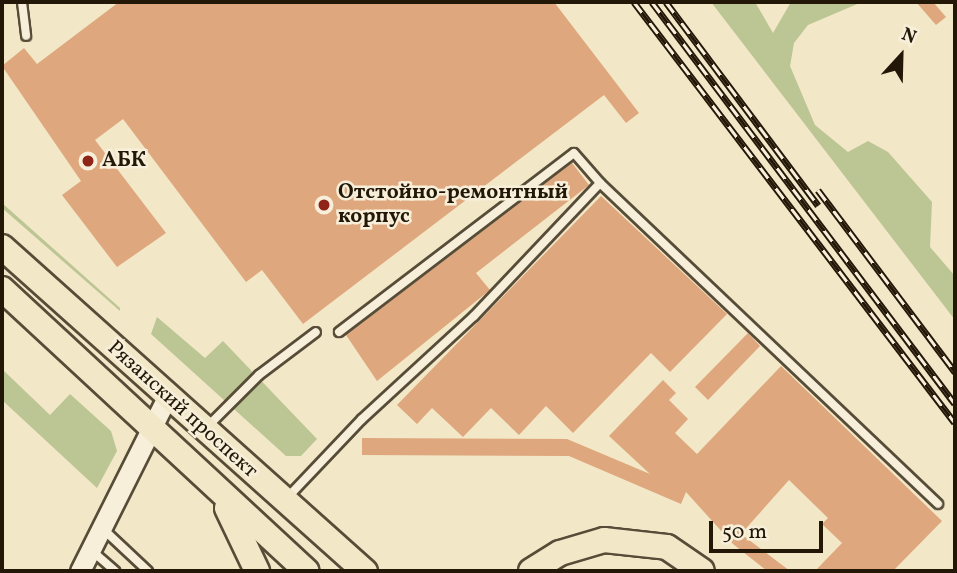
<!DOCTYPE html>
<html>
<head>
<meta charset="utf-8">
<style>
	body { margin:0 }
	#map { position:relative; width:957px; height:573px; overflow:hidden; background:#f2e7c6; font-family:Vollkorn,serif }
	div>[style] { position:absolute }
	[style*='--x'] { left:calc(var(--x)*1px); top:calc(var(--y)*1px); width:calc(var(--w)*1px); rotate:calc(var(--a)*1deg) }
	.green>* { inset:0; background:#bcc594 }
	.building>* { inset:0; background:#dfa77e }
	.roads { filter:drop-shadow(2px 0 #574c38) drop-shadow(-2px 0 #574c38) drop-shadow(0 2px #574c38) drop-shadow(0 -2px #574c38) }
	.service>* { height:8px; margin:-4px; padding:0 4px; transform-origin:4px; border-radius:4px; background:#f7efda }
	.tertiary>* { height:19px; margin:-9.5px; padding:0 9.5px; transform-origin:9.5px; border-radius:9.5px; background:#f7efda }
	.primary>* { height:24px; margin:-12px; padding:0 12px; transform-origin:12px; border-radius:12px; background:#f2e7c6 }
	.rail>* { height:7px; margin-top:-3.5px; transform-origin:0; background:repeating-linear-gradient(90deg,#f7efda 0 13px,#231808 0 26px); box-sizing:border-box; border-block:2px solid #231808 }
	.dots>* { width:19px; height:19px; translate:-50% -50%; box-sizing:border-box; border:4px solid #f7efda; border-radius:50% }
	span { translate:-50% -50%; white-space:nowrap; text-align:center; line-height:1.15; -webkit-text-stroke:5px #f7efda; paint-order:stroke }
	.poi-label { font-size:21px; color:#231808; font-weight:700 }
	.left { translate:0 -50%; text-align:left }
	.street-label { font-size:21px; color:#231808 }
	.frame { position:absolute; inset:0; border:4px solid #231808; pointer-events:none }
	.north { position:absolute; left:866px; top:21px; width:70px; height:70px; -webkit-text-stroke:5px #f7efda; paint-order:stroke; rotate:22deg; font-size:19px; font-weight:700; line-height:28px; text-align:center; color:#231808 }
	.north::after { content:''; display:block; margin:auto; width:24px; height:32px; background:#231808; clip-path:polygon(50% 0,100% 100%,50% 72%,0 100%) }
	.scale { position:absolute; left:709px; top:521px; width:114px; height:32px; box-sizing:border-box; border:4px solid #231808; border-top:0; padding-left:9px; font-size:21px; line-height:24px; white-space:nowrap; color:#231808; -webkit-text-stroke:5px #f7efda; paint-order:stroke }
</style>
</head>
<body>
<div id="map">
	<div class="green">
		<div style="clip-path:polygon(711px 2px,755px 2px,773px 33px,791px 2px,862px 2px,808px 25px,794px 43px,790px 66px,815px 125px,848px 152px,868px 141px,888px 152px,932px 202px,930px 247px,955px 276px,955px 320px)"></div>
		<div style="clip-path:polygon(2px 203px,120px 308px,120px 311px,2px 208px)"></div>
		<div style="clip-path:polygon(157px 317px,205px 358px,223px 341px,317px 439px,301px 456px,286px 456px,151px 334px)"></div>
		<div style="clip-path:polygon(2px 369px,50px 415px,70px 394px,111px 431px,117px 451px,97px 488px,2px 400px)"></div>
	</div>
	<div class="building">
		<div style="clip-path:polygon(119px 2px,554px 2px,639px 113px,626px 123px,604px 95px,303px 324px,262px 270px,246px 282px,123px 119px,95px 140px,166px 233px,117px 267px,62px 195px,81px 181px,2px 66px,24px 48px,37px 64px)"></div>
		<div style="clip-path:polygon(916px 2px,933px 2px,946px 17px,936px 25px)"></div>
		<div style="clip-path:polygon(572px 163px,589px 185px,476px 273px,490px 290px,377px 381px,346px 335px)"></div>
		<div style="clip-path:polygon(601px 196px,727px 314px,670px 372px,651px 353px,573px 433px,546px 406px,519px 435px,491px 408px,463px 437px,432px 408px,417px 424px,397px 405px)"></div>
		<div style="clip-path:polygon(748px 333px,760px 346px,708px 400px,695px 387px)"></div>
		<div style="clip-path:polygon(781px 366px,942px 521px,893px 571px,815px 571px,842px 543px,822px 524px,828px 518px,789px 480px,741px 534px,790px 571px,767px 571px,733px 544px,686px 492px,681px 504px,569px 456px,362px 455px,362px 438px,567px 439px,650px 474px,609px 436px,663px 380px,676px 393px,669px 400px,688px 419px,675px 433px,697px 454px)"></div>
	</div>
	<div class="roads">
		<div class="service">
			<div style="--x:22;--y:2;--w:34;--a:83"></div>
			<div style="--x:339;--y:332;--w:295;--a:-37.3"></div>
			<div style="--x:574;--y:153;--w:40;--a:49"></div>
			<div style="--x:208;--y:426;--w:72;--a:-45"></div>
			<div style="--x:259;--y:375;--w:71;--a:-37"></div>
			<div style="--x:286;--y:499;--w:110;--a:-46.5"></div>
			<div style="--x:362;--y:419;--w:152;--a:-42.6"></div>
			<div style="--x:474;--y:316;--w:183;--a:-46.5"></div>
			<div style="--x:600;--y:183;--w:466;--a:43.5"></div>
			<div style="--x:102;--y:528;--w:63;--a:43.1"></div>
			<div style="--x:91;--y:550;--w:32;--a:41"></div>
		</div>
		<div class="tertiary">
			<div style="--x:80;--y:571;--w:192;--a:-63.4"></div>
		</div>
		<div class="primary">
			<div style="--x:2;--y:247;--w:487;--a:41.8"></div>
			<div style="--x:2;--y:289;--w:415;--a:42.8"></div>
			<div style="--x:227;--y:508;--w:70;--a:64.5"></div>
			<div style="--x:531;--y:571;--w:34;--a:-32"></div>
			<div style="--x:560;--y:553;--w:46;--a:-16.5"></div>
			<div style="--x:604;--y:540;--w:63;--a:6.3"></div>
			<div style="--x:667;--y:547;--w:42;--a:34.4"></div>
		</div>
	</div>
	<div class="rail">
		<div style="--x:634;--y:2;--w:529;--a:52.68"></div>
		<div style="--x:652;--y:2;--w:503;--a:52.99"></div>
		<div style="--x:666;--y:2;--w:254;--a:53.2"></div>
		<div style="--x:818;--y:190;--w:228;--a:53"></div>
	</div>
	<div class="dots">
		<div style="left:88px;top:161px;background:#8f2418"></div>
		<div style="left:324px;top:205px;background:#8f2418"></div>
	</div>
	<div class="poi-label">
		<span class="left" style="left:102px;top:161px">АБК</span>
		<span class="left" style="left:338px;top:205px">Отстойно-ремонтный<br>корпус</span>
	</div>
	<div class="street-label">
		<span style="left:182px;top:410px;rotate:42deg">Рязанский проспект</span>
	</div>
	<div class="frame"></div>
	<div class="north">N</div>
	<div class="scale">50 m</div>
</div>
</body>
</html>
